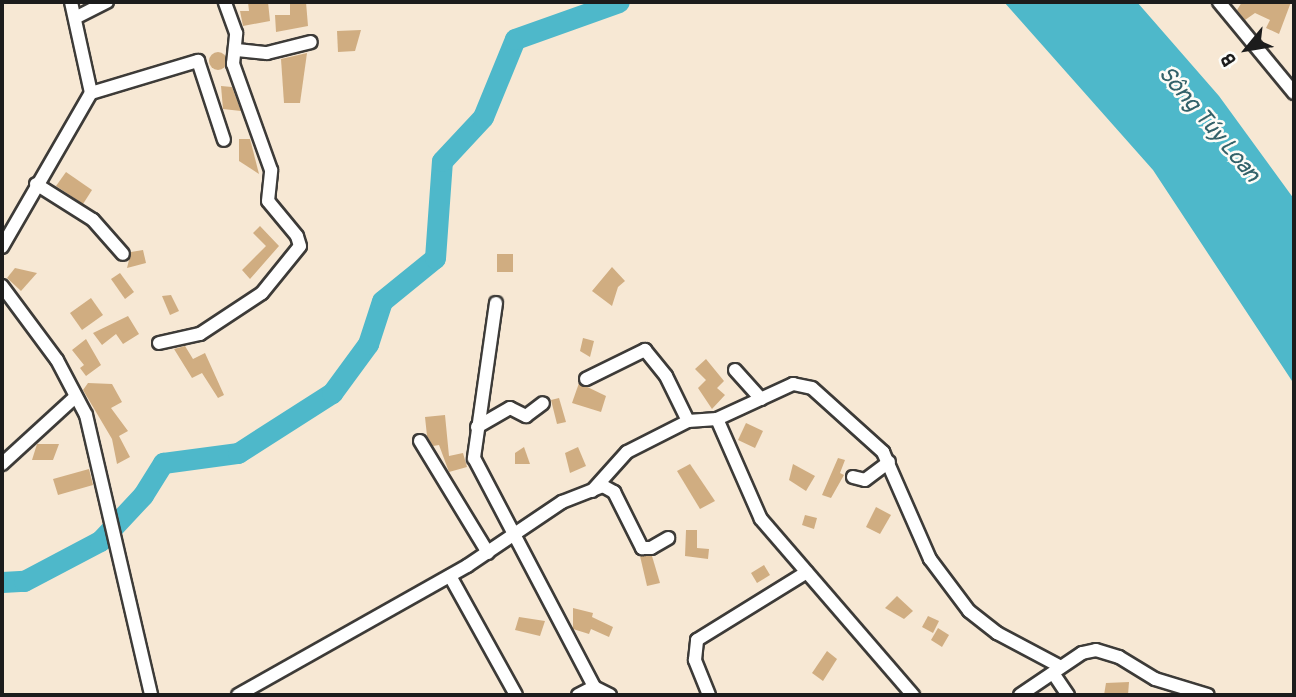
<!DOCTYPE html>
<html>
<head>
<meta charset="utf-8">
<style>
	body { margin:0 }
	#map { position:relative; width:1296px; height:697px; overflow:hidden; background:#f7e8d4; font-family:Pangolin,sans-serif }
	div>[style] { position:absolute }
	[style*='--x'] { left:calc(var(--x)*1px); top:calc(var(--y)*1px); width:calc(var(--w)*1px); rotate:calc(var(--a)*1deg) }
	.water>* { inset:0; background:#4eb8ca }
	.river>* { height:21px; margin:-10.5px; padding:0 10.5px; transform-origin:10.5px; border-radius:10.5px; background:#4eb8ca }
	.building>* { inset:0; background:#d0ad81 }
	.round { border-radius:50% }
	.roads { filter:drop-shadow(2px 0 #3d3b38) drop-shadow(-2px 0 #3d3b38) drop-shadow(0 2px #3d3b38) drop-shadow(0 -2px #3d3b38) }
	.minor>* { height:12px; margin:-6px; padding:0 6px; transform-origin:6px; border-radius:6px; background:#fff }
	span { translate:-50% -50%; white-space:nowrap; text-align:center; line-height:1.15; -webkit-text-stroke:5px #fdfcf7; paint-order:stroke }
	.water-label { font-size:23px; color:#32626a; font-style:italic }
	.frame { position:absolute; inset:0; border:4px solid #1c1c1c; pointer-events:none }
	.north { position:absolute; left:1212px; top:14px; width:70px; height:70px; -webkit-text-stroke:5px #fdfcf7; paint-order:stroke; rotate:240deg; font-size:19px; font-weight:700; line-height:28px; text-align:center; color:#1c1c1c }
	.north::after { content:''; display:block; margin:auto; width:24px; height:32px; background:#1c1c1c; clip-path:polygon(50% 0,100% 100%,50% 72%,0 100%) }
</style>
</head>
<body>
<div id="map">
	<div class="water">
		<div style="clip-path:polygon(1004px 2px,1137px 2px,1219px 96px,1294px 199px,1294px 384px,1153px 170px)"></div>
	</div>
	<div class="river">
		<div style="--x:2;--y:582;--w:22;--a:-3"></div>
		<div style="--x:24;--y:581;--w:86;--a:-27.8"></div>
		<div style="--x:100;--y:541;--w:63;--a:-46.9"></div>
		<div style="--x:143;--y:495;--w:38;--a:-58"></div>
		<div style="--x:163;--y:463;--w:76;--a:-7.6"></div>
		<div style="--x:238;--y:453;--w:112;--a:-32.6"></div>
		<div style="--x:332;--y:393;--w:61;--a:-53.7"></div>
		<div style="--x:368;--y:344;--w:45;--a:-72"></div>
		<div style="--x:382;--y:301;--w:68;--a:-39.1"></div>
		<div style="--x:435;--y:258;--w:97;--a:-85.9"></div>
		<div style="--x:442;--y:161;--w:60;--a:-47"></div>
		<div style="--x:483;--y:117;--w:84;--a:-67.7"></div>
		<div style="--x:515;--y:39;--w:110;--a:-19.6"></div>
	</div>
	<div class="building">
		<div style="clip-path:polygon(248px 2px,268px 2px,270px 21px,243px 26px,240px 11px,249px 11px)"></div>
		<div style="clip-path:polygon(306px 2px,308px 26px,276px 32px,275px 15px,290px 15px,290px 4px)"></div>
		<div style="clip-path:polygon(1242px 2px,1291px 2px,1279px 34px,1266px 28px,1270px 20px,1255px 13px,1245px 20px,1237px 10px)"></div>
		<div style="clip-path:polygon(361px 30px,355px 51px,338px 52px,337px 31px)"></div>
		<div class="round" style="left:209px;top:52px;width:18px;height:18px"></div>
		<div style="clip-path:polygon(307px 53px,300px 103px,284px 103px,281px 59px)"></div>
		<div style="clip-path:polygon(221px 86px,232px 87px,241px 111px,223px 109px)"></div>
		<div style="clip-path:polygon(239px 139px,250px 139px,259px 174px,239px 161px)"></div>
		<div style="clip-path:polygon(66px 172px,92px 190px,83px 204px,56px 186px)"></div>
		<div style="clip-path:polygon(260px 226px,279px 246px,250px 279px,242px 270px,266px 246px,253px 233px)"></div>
		<div style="clip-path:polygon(143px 250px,146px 263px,127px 268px,131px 252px)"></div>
		<div style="clip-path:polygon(497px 254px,513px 254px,513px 272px,497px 272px)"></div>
		<div style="clip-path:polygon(612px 267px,625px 281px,618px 287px,612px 306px,592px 291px)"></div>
		<div style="clip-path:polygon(15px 268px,37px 273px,21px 291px,7px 278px)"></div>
		<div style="clip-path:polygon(120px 273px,134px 292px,125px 299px,111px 279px)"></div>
		<div style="clip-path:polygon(171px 295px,179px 311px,170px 315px,162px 296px)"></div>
		<div style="clip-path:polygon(91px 298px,103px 315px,82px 330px,70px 313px)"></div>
		<div style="clip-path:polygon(128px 316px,139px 334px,123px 344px,116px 334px,102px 345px,93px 333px)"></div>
		<div style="clip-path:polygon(583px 338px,594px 341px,590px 357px,580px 351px)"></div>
		<div style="clip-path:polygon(86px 339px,101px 365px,86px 376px,80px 368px,84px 365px,72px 350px)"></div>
		<div style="clip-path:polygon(185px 346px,193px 359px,205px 353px,224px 395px,218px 398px,202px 373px,192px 378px,174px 349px)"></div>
		<div style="clip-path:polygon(706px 359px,724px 381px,717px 388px,725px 395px,712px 409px,698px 388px,706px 380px,695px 369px)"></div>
		<div style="clip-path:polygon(88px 383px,112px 384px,122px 402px,111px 408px,128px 431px,119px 436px,130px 457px,117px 464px,112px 439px,83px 390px)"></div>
		<div style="clip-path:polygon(579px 383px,606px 396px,601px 412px,572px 403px)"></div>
		<div style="clip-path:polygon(559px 398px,566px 422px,557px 424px,551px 400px)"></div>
		<div style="clip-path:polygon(445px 415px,449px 456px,463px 453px,467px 467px,449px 472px,439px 445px,433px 446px,427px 436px,425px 417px)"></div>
		<div style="clip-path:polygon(746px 423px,763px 431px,755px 448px,738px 440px)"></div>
		<div style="clip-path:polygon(37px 444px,59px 444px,53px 460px,32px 460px)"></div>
		<div style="clip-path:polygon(524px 447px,530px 464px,515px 464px,515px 453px)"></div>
		<div style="clip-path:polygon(578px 447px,586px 466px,570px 473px,565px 453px)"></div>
		<div style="clip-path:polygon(838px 458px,845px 460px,840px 473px,844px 475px,831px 498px,822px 495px)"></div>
		<div style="clip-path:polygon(690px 464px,715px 501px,700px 509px,677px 471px)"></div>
		<div style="clip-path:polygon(793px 464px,815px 476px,806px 491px,789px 480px)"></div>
		<div style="clip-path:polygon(89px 469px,93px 485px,58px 495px,53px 479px)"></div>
		<div style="clip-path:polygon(876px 507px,891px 515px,880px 534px,866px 527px)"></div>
		<div style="clip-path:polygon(805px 515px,817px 518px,814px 529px,802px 525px)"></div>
		<div style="clip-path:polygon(686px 530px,697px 530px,697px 548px,709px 549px,708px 559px,685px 556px)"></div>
		<div style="clip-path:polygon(640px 556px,652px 556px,660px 583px,647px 586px)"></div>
		<div style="clip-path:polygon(764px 565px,770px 575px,757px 583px,751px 573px)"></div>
		<div style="clip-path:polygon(897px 596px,913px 611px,904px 619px,885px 608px)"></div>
		<div style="clip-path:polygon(573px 608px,593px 613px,592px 617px,613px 627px,609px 637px,591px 629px,589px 634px,573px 629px)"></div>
		<div style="clip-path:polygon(928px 616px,939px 621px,933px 633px,922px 627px)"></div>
		<div style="clip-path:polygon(519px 617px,545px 621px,540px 636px,515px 630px)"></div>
		<div style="clip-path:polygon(938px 628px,949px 635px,942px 647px,931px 640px)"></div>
		<div style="clip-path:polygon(827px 651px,837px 659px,823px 681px,812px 673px)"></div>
		<div style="clip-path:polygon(1129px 682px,1128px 695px,1104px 695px,1106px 683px)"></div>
	</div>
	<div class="roads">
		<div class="minor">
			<div style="--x:71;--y:2;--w:93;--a:77.6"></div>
			<div style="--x:1219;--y:2;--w:118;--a:50.5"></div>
			<div style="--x:75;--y:18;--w:36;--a:-27"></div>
			<div style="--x:237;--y:50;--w:30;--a:6"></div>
			<div style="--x:267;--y:53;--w:45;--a:-14"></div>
			<div style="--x:36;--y:184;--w:67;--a:32.3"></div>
			<div style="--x:93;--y:220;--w:45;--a:48.6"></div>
			<div style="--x:2;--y:247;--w:178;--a:-60"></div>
			<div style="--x:91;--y:93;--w:112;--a:-16.7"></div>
			<div style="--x:198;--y:61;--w:83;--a:71.8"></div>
			<div style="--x:2;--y:286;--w:92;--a:53.4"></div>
			<div style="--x:57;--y:360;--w:62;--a:62.2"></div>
			<div style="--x:86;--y:415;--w:287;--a:76.9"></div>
			<div style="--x:496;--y:303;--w:157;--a:98.1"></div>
			<div style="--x:474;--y:458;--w:259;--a:62.3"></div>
			<div style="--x:159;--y:343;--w:42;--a:-12.4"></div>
			<div style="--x:200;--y:334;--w:74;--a:-33.5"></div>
			<div style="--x:262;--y:293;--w:60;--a:-51"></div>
			<div style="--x:300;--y:246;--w:10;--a:-107"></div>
			<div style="--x:297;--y:236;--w:45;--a:-129.6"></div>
			<div style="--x:268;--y:201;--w:31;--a:-84"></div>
			<div style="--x:271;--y:170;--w:113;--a:-109.7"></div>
			<div style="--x:233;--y:64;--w:31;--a:-84"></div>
			<div style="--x:236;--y:33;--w:33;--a:-110"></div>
			<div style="--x:735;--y:370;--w:39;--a:48"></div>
			<div style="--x:586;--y:379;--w:66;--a:-26.2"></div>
			<div style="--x:645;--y:350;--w:33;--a:51"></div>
			<div style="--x:666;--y:376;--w:50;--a:63.9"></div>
			<div style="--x:717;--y:419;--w:84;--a:-24.7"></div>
			<div style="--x:793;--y:384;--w:19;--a:12"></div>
			<div style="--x:812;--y:388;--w:96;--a:42"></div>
			<div style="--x:883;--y:452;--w:117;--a:66.3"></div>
			<div style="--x:930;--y:559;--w:65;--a:53.1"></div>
			<div style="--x:969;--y:611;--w:36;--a:38"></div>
			<div style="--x:997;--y:633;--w:72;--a:28"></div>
			<div style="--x:477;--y:427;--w:38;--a:-30"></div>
			<div style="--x:510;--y:408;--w:18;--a:27"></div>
			<div style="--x:526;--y:416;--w:21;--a:-37"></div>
			<div style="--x:420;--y:441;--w:131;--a:58.7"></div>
			<div style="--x:2;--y:464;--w:99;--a:-42.5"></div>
			<div style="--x:853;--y:477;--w:12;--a:14"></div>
			<div style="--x:865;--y:480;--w:30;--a:-37"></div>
			<div style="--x:592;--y:491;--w:52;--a:-48.1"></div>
			<div style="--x:627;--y:452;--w:68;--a:-26.9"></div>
			<div style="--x:688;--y:421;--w:29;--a:-4"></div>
			<div style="--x:717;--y:419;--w:109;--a:66.3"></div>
			<div style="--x:761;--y:519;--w:233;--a:49.2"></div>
			<div style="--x:450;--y:576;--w:136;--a:61"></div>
			<div style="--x:1053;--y:673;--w:27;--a:56"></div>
			<div style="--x:238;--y:695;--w:263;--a:-29.4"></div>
			<div style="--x:467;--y:566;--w:115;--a:-34"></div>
			<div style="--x:562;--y:502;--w:44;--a:-21.3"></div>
			<div style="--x:603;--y:486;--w:13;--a:29"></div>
			<div style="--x:614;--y:492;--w:63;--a:63.4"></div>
			<div style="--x:642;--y:548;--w:9;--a:0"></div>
			<div style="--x:651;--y:548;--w:20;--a:-30"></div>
			<div style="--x:578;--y:695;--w:18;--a:-27"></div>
			<div style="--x:594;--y:687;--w:18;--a:27"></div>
			<div style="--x:709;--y:695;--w:38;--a:-112"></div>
			<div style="--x:695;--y:660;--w:20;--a:-84"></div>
			<div style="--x:697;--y:640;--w:129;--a:-31.7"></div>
			<div style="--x:1020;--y:695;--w:75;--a:-34.1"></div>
			<div style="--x:1082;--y:653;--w:14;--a:-12"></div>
			<div style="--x:1096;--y:650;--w:24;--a:17"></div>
			<div style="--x:1119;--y:657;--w:42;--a:31.4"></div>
			<div style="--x:1155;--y:679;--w:55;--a:16.8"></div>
		</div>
	</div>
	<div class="water-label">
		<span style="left:1209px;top:124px;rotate:50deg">Sông Túy Loan</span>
	</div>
	<div class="frame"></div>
	<div class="north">B</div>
</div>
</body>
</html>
